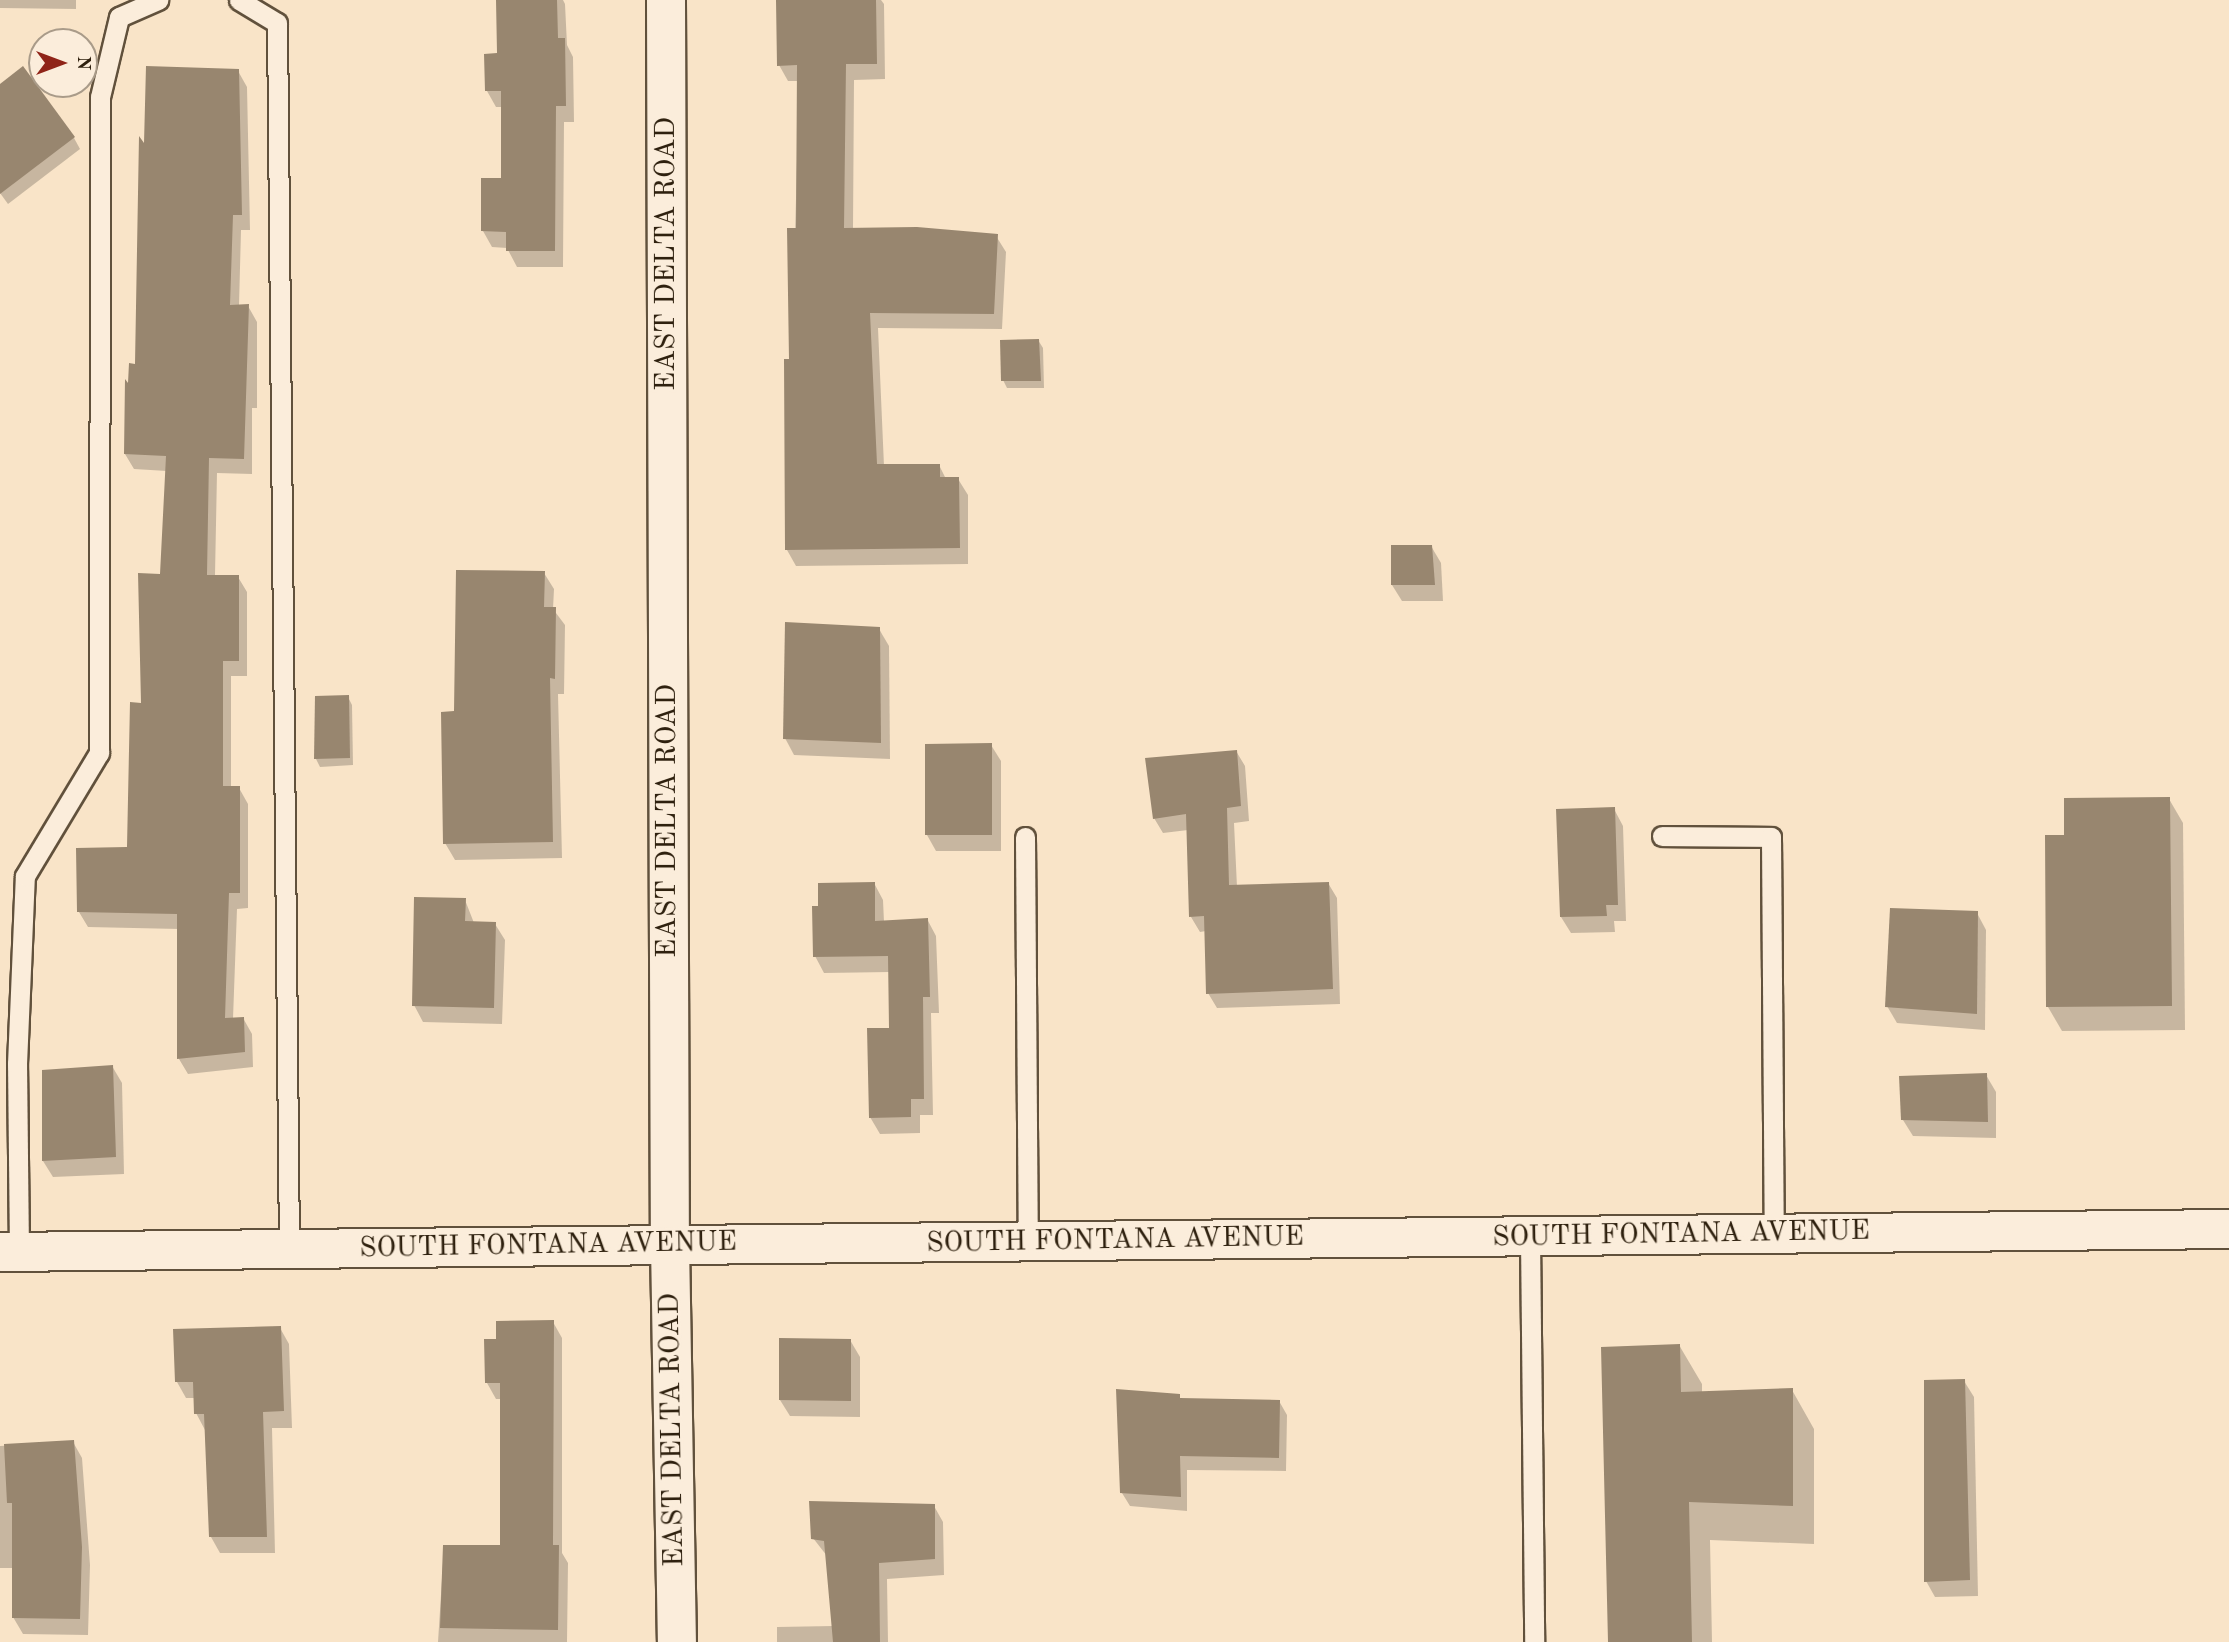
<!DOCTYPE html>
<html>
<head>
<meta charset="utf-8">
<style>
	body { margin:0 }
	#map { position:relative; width:2229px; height:1642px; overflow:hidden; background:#f9e4c8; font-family:"Old Standard TT",serif }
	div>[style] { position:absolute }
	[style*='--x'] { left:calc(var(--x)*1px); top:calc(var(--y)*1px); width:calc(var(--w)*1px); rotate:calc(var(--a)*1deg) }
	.shadow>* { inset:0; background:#0003 }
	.building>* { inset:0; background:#98866f }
	.roads { filter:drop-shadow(2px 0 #61513c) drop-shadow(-2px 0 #61513c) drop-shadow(0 2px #61513c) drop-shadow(0 -2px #61513c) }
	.service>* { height:19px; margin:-9.5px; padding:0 9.5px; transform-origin:9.5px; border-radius:9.5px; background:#fbeddb }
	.minor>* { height:38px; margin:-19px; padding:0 19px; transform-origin:19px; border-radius:19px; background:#fbeddb }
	span { translate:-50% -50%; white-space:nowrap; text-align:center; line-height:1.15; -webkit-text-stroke:5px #fbeddb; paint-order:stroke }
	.street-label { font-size:28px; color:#2e200e }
	.north { position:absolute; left:28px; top:28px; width:70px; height:70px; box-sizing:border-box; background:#fbeddb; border:2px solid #a99b89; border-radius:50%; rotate:90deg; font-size:19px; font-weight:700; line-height:28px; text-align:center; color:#2e200e }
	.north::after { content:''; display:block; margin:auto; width:24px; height:32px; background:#8f2418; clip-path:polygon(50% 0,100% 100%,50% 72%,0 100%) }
</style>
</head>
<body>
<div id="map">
	<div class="shadow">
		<div style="clip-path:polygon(0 0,76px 0,76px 9px,0 8px)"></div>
		<div style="clip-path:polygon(497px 0,563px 0,565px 4px,567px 45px,573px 57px,574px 122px,564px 122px,563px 267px,517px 267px,507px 248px,492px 247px,483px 231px,503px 180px,503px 107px,496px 107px,487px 91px,499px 55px)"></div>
		<div style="clip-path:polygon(790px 0,881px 0,884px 4px,885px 79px,854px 80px,853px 229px,996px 236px,1006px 252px,1002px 329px,878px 328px,884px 466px,939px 465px,946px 479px,958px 479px,968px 495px,968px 564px,796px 566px,787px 550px,799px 81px,788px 81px,779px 65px)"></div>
		<div style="clip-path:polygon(238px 71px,247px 87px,250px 230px,241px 230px,239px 306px,248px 306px,257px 322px,257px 408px,252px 408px,252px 474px,217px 473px,215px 576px,238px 577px,247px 592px,247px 676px,231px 676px,231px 788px,239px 788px,248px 804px,248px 908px,237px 909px,233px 1019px,243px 1018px,252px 1034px,253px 1067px,188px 1074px,179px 1059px,179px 929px,88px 927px,79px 912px,128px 848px,161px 576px,167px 471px,134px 469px,125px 454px,130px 389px,137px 366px,145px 148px)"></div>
		<div style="clip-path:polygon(0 86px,74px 138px,80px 149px,8px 204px,0 193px)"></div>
		<div style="clip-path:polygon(1038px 340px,1043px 348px,1044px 388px,1007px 388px,1003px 380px)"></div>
		<div style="clip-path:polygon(1431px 546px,1441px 563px,1443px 601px,1402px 601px,1392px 585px)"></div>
		<div style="clip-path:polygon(544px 573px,554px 589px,553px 609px,565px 625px,564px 694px,558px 694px,562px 858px,455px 860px,445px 843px,456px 713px)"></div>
		<div style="clip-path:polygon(879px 629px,889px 646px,890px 759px,794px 755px,785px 738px)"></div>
		<div style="clip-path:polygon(348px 697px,352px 705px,353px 765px,320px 767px,316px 759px,317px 698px)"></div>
		<div style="clip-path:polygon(991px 745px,1001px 761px,1001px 851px,936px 851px,927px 835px)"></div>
		<div style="clip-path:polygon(1236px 751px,1245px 766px,1249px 821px,1234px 823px,1237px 887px,1328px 883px,1337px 898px,1340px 1004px,1217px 1008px,1208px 993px,1206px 931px,1200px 932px,1191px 917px,1188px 830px,1163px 833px,1154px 818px)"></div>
		<div style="clip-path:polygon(2169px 799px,2183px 823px,2185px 1030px,2062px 1031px,2048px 1007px,2066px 837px)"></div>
		<div style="clip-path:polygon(1614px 809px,1623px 826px,1626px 921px,1614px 921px,1615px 932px,1571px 933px,1561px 917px)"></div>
		<div style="clip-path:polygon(874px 883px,883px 900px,884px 922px,927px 919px,936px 936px,939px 1013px,931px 1013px,933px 1115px,920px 1115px,920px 1133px,880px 1134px,870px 1117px,891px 1029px,890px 972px,824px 973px,815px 956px)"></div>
		<div style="clip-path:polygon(465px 900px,474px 923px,495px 924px,505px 940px,502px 1024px,423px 1022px,414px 1005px)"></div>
		<div style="clip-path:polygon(1977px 913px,1986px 930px,1985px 1030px,1897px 1023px,1887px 1006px)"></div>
		<div style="clip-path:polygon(112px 1066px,122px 1083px,124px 1174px,53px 1177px,43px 1161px)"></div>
		<div style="clip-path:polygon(1986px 1075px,1996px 1092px,1996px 1138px,1913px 1136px,1903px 1120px)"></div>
		<div style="clip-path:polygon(553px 1322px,562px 1338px,562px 1553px,568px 1563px,567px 1642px,438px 1642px,444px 1547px,502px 1547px,502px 1399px,496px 1399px,487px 1383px,498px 1340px)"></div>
		<div style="clip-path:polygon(280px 1328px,289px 1344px,292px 1428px,272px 1428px,275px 1553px,220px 1553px,211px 1537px,205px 1430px,196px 1413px,195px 1398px,186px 1398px,177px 1382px)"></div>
		<div style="clip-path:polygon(850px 1340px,860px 1357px,860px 1417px,790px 1416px,780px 1400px)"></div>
		<div style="clip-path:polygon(1679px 1345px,1702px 1384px,1702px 1393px,1792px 1390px,1814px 1429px,1814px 1544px,1710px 1540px,1712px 1642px,1610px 1642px)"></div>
		<div style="clip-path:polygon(1964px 1381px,1974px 1397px,1978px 1596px,1935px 1597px,1926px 1581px)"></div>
		<div style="clip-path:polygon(1179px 1396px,1181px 1400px,1279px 1401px,1287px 1415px,1286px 1471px,1187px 1470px,1187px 1511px,1130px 1506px,1122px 1493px)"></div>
		<div style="clip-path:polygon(73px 1442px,82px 1458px,90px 1565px,88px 1635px,23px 1634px,13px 1617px,13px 1568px,0 1568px,0 1446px)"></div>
		<div style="clip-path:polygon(934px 1506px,943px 1522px,944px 1575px,887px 1579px,888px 1642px,777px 1642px,777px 1627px,833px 1626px,827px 1556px,813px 1538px)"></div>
	</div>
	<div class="building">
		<div style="clip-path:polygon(496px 0,557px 0,558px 38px,565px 38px,566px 106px,556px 106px,555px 251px,506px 251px,506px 232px,481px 231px,481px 178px,501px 178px,501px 91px,485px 91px,484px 54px,497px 53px)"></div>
		<div style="clip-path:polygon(776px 0,876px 0,877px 64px,846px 64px,844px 228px,917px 227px,998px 234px,994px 314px,870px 313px,877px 464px,940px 464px,940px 477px,959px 477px,960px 548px,785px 550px,784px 359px,789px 359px,787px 228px,796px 228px,797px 65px,777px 66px)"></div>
		<div style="clip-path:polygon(23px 66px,75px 137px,0 194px,0 84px)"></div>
		<div style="clip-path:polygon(146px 66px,239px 69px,242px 215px,233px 215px,230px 305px,249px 304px,244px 459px,209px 458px,207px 575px,239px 575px,239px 661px,223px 661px,223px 786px,240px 786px,240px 893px,229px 893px,225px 1018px,244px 1017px,245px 1052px,177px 1059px,177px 914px,77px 912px,76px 848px,127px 847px,130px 702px,141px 703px,138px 573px,160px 574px,166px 456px,124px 454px,125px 379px,128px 383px,129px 363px,135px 364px,139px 136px,144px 143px)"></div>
		<div style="clip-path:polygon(1039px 339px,1041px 381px,1001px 381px,1000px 340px)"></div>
		<div style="clip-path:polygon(1391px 545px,1432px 545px,1435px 585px,1391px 585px)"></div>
		<div style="clip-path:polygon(456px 570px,545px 571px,544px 607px,556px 607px,555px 679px,550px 678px,553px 842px,443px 844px,441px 712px,454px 711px)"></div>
		<div style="clip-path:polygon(785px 622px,880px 627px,881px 743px,783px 739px)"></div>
		<div style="clip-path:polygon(349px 695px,350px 758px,314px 759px,315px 696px)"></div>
		<div style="clip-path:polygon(992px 743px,992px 835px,925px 835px,925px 744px)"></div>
		<div style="clip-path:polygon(1237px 750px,1241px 806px,1227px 808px,1229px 885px,1329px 882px,1333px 989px,1206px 994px,1204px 916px,1189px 917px,1186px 814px,1153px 819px,1145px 758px)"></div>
		<div style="clip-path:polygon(2170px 797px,2172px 1006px,2046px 1007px,2045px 835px,2064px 835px,2064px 798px)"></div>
		<div style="clip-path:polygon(1615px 807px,1618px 905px,1606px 905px,1607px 916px,1560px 917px,1556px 809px)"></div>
		<div style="clip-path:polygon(875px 882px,875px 921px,928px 918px,930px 997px,923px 997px,924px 1099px,911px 1099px,911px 1117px,869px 1118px,867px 1028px,889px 1028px,888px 956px,813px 957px,812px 906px,818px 906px,818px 883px)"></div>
		<div style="clip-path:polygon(414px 897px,466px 898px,465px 921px,496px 922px,494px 1008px,412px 1006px)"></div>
		<div style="clip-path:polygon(1890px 908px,1978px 911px,1977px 1014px,1885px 1007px)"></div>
		<div style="clip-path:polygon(113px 1065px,116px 1157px,42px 1161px,42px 1070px)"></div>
		<div style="clip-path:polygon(1987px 1073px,1988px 1122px,1901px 1120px,1899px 1076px)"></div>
		<div style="clip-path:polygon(554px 1320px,553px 1545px,559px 1545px,558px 1630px,440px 1628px,443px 1545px,500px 1545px,500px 1383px,485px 1383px,484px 1339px,496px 1339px,496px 1321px)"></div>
		<div style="clip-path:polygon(281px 1326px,284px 1411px,263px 1412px,267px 1537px,209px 1537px,204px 1414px,194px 1414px,193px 1382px,175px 1382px,173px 1329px)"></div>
		<div style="clip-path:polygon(779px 1338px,851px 1339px,851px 1401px,779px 1400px)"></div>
		<div style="clip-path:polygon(1680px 1344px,1681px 1392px,1793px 1388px,1793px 1506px,1689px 1502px,1692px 1642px,1608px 1642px,1601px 1347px)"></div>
		<div style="clip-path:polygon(1965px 1379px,1970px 1580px,1924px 1582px,1924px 1380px)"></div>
		<div style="clip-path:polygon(1116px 1389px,1180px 1394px,1180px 1398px,1280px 1400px,1279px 1458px,1180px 1456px,1181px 1497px,1120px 1493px)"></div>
		<div style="clip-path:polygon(74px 1440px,82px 1547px,80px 1619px,12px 1618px,12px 1503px,7px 1503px,4px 1444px)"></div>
		<div style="clip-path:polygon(809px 1501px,935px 1504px,935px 1559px,879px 1563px,880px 1642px,833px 1642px,824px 1541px,811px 1539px)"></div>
	</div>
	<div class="roads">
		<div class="service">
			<div style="--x:239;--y:0;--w:44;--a:31.2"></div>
			<div style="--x:277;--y:23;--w:1226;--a:89.44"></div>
			<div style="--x:1662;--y:836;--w:109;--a:0.5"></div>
			<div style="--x:1771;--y:837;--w:397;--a:89.6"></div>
			<div style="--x:1025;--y:837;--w:405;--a:89.6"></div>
			<div style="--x:1530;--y:1237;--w:405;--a:89.4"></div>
			<div style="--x:19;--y:1252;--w:188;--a:-90.6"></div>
			<div style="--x:17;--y:1064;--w:188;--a:-87.6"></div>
			<div style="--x:25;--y:876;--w:144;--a:-59"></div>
			<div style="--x:99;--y:753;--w:656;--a:-89.91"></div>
			<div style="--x:100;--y:97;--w:82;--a:-76.6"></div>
			<div style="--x:119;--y:17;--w:43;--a:-23.6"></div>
		</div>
		<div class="minor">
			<div style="--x:666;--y:0;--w:1245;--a:89.82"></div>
			<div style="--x:670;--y:1245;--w:397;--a:89"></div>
			<div style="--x:0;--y:1252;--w:2229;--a:-0.59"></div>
		</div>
	</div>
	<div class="street-label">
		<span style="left:667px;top:254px;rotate:-90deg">EAST DELTA ROAD</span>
		<span style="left:668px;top:821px;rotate:-90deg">EAST DELTA ROAD</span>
		<span style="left:1681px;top:1235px;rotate:-1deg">SOUTH FONTANA AVENUE</span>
		<span style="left:1115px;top:1241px;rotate:-1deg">SOUTH FONTANA AVENUE</span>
		<span style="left:548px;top:1246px;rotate:-1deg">SOUTH FONTANA AVENUE</span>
		<span style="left:673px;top:1430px;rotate:-91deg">EAST DELTA ROAD</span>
	</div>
	<div class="north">N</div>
</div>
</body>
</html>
